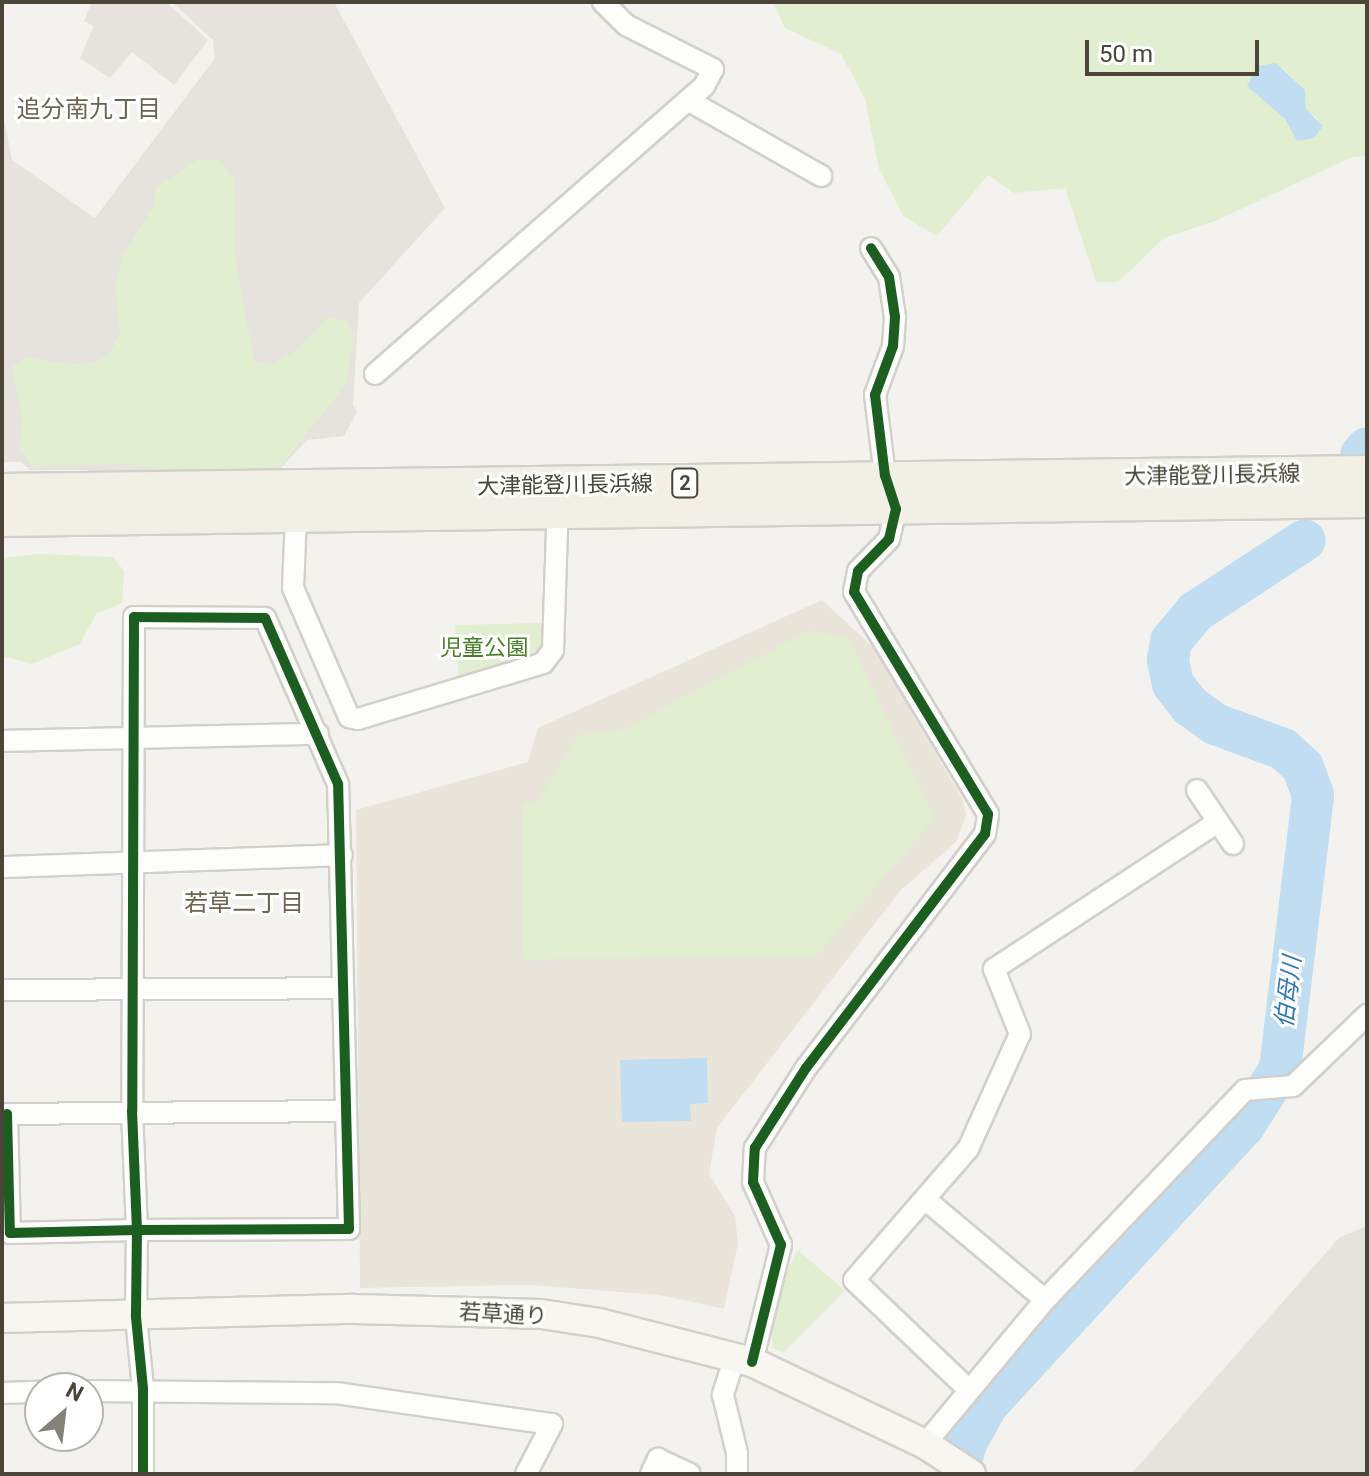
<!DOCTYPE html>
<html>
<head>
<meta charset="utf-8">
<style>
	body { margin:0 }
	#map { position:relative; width:1369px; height:1476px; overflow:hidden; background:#f4f2ee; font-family:Roboto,"Noto Sans JP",sans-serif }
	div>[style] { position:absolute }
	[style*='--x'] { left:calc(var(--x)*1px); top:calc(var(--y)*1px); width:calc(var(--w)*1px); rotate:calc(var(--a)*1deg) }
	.industrial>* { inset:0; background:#e6e2de }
	.education>* { inset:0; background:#eae5da }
	.green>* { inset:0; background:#e1eecf }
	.parking>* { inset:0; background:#e6e3df }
	.water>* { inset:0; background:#c0ddf1 }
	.river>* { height:42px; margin:-21px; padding:0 21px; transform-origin:21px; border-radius:21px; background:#c0ddf1 }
	.roads { filter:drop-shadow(2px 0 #d2d0cb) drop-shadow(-2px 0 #d2d0cb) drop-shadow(0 2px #d2d0cb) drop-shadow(0 -2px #d2d0cb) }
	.street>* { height:20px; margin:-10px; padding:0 10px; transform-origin:10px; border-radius:10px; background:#fdfdfc }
	.secondary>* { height:28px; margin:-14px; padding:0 14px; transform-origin:14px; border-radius:14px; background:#f7f6f1 }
	.primary>* { height:32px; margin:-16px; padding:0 16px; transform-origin:16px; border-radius:16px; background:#f2efe6 }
	.cycleway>* { height:10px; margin:-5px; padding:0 5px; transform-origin:5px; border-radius:5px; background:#1b5e20 }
	span { translate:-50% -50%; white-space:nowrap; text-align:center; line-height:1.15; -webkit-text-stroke:6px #fff; paint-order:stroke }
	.shield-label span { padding:2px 6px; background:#fff; border:2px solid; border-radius:6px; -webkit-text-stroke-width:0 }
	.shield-label { font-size:20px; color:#4b4439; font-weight:700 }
	.street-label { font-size:22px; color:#4b4439 }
	.park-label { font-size:22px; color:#4a7f2a }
	.neighbourhood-label { font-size:24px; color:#6e6250 }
	.water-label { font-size:24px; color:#2e7ab2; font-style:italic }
	.frame { position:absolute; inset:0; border:4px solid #4b4439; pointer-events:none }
	.north { position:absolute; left:24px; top:1372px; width:80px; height:80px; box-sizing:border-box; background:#fff; border:2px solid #b7b4b0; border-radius:50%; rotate:28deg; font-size:22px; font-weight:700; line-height:32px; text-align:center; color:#4b4439 }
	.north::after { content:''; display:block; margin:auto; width:28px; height:36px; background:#868178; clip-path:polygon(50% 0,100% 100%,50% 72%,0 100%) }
	.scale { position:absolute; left:1085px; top:40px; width:174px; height:36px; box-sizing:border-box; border:4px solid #4b4439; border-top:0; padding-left:10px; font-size:24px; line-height:28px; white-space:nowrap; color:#4b4439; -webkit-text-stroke:6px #fff; paint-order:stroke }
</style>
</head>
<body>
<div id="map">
	<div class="industrial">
		<div style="clip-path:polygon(172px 2px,334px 2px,445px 208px,359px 303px,353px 405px,357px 412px,344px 436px,307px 440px,279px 470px,30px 470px,21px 462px,2px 462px,2px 110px,12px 160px,95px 218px,215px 58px,213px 40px)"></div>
		<div style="clip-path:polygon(1367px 1226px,1367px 1474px,1131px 1474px,1340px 1237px)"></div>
	</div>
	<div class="education">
		<div style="clip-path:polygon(822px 600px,874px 648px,963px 800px,966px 816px,956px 842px,900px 891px,717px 1128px,709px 1174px,735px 1216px,738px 1243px,724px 1309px,660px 1295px,531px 1285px,360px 1288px,356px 810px,528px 762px,538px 728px)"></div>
	</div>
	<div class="green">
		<div style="clip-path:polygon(evenodd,773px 2px,1367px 2px,1367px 156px,1352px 157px,1218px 220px,1164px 238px,1118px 282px,1096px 282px,1065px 188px,1014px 193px,988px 175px,937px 236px,903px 216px,879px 169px,865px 99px,841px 54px,785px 28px,773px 2px,1284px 69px,1305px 90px,1306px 109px,1318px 119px,1297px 141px,1285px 119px,1248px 86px,1284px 69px)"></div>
		<div style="clip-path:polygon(220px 159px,235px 180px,235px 257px,254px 361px,270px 365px,294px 352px,328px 317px,347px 321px,354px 336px,346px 385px,280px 467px,179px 472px,127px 464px,32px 467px,19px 447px,23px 421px,12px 367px,26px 357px,73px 364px,93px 363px,108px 355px,120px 334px,116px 286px,121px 259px,152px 208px,157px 187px,196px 160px)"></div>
		<div style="clip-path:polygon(39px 554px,113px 557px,124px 571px,122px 603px,96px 614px,80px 644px,32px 664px,2px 656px,2px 558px)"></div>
		<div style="clip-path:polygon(542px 623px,542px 647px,532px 659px,459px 682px,455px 625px)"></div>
		<div style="clip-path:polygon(810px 630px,848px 638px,935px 818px,815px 957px,522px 959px,522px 802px,537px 803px,578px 735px,624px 729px)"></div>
		<div style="clip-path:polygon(798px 1250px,845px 1291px,783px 1353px,773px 1348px,771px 1334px,784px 1278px)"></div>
	</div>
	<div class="parking">
		<div style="clip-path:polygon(92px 2px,166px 2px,208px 40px,174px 85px,132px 52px,110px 78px,80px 58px,94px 26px,84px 21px)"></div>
		<div style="clip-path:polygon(2px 190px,15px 230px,2px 233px)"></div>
	</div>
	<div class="water">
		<div style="clip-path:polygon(1276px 63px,1305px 90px,1306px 109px,1323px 126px,1314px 138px,1297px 141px,1285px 119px,1247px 86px,1257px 66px)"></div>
		<div style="clip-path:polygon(707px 1058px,708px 1103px,690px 1104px,691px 1121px,622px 1122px,620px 1060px)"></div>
	</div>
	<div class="river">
		<div style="--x:1361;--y:455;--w:9;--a:-49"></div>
		<div style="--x:958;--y:1474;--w:32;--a:-76"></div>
		<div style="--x:966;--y:1443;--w:43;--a:-61.1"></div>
		<div style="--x:987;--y:1405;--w:379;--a:-47.4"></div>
		<div style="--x:1244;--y:1126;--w:67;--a:-57.7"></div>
		<div style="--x:1280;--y:1069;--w:276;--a:-83.1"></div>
		<div style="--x:1313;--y:795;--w:30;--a:-110"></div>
		<div style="--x:1303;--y:767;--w:27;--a:-138"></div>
		<div style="--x:1283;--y:749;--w:72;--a:-159.8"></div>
		<div style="--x:1215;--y:724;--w:31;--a:-144"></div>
		<div style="--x:1190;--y:706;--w:28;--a:-128"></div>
		<div style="--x:1173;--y:684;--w:25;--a:-102"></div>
		<div style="--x:1168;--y:660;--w:19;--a:-81"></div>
		<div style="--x:1171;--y:641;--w:38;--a:-50"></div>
		<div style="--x:1195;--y:612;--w:131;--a:-33.2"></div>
	</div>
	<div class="roads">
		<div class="street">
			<div style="--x:691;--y:102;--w:150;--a:29.6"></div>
			<div style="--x:375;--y:374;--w:437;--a:-41.2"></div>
			<div style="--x:704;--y:86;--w:19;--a:-62"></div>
			<div style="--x:713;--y:69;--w:97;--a:-153.2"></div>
			<div style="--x:626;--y:25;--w:33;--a:-135"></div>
			<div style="--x:296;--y:516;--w:72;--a:92.4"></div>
			<div style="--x:293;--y:588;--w:141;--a:66.5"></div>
			<div style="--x:349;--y:717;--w:9;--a:13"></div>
			<div style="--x:358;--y:719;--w:193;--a:-16.8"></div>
			<div style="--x:543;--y:663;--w:16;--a:-52"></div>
			<div style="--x:553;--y:650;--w:149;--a:-88.1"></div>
			<div style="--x:2;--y:741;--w:316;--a:-1.3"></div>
			<div style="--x:1197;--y:790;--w:65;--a:56.3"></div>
			<div style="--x:2;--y:867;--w:340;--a:-2"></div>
			<div style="--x:2;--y:990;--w:341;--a:-0.3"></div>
			<div style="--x:2;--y:1114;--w:344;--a:-0.5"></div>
			<div style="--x:7;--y:1114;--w:119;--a:88.6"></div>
			<div style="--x:10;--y:1233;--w:127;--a:-1.4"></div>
			<div style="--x:137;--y:1230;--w:212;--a:-0.3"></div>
			<div style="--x:349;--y:1229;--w:445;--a:-91.4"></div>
			<div style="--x:338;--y:784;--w:181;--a:-113.7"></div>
			<div style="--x:265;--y:618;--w:131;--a:-179.6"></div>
			<div style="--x:134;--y:617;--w:494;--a:90.2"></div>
			<div style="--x:132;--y:1111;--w:119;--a:87.6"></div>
			<div style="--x:137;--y:1230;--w:87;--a:90.7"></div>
			<div style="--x:136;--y:1317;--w:72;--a:84.4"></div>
			<div style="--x:143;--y:1389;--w:85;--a:90"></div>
			<div style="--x:926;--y:1200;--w:155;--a:40"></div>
			<div style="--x:735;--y:1357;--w:40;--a:108"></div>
			<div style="--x:723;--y:1395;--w:60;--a:76.4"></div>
			<div style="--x:737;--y:1453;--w:21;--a:90"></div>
			<div style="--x:752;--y:1362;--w:121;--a:-76.1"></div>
			<div style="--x:781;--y:1245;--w:69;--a:-114"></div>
			<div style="--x:753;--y:1182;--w:34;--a:-87"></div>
			<div style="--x:755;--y:1148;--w:95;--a:-57.5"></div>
			<div style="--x:806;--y:1068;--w:295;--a:-52.6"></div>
			<div style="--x:985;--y:834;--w:20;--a:-81"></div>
			<div style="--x:988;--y:814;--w:259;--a:-121.1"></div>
			<div style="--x:854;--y:592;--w:21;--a:-79"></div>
			<div style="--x:858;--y:571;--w:45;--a:-45.9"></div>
			<div style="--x:889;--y:539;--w:31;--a:-77"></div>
			<div style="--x:896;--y:509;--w:35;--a:-108"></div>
			<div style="--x:885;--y:476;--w:82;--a:-97"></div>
			<div style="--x:875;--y:395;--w:52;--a:-69.8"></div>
			<div style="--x:893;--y:346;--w:29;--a:-86"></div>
			<div style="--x:895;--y:317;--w:40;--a:-98.5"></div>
			<div style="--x:889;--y:277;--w:34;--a:-122"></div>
			<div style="--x:969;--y:1390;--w:159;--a:-136.3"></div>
			<div style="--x:854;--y:1280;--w:174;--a:-49"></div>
			<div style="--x:968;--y:1149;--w:126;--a:-65.7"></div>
			<div style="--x:1020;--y:1034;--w:70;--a:-111.8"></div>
			<div style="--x:994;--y:969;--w:268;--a:-33.3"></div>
			<div style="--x:88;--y:1391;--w:248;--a:0.5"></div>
			<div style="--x:336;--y:1393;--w:218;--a:8.2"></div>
			<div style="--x:552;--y:1424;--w:56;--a:117.5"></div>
			<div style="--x:2;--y:1393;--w:38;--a:-2"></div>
			<div style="--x:925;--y:1444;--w:187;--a:-50.2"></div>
			<div style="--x:1045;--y:1300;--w:290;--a:-46.4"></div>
			<div style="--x:1245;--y:1090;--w:48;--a:-4.8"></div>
			<div style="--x:1293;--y:1086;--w:103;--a:-43.8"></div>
			<div style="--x:651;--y:1474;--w:17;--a:-65"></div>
			<div style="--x:658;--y:1459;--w:35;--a:25"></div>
		</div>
		<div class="secondary">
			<div style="--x:2;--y:1318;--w:352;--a:-1.5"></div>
			<div style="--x:354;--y:1309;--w:187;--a:1.5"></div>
			<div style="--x:541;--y:1314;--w:59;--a:8.8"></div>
			<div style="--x:599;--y:1323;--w:158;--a:14.3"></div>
			<div style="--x:752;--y:1362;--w:191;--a:25.4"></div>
			<div style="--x:925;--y:1444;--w:55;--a:33.1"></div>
		</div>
		<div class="primary">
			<div style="--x:2;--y:490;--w:1365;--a:-0.76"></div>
			<div style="--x:2;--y:520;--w:1365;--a:-0.8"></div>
		</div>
	</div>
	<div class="cycleway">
		<div style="--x:7;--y:1114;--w:119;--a:88.6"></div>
		<div style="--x:10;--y:1233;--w:127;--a:-1.4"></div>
		<div style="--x:137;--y:1230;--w:212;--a:-0.3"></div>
		<div style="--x:349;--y:1229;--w:445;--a:-91.4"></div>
		<div style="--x:338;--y:784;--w:181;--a:-113.7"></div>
		<div style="--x:265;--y:618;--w:131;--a:-179.6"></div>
		<div style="--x:134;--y:617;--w:494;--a:90.2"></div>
		<div style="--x:132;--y:1111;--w:119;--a:87.6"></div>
		<div style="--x:137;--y:1230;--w:87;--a:90.7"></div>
		<div style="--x:136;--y:1317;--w:72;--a:84.4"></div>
		<div style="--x:143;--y:1389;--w:85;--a:90"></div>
		<div style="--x:752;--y:1362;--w:121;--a:-76.1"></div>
		<div style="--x:781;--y:1245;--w:69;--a:-114"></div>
		<div style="--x:753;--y:1182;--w:34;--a:-87"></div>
		<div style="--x:755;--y:1148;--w:95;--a:-57.5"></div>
		<div style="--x:806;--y:1068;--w:295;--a:-52.6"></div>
		<div style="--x:985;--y:834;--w:20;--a:-81"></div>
		<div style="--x:988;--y:814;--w:259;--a:-121.1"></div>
		<div style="--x:854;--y:592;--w:21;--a:-79"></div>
		<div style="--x:858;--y:571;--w:45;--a:-45.9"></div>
		<div style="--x:889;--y:539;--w:31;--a:-77"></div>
		<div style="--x:896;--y:509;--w:35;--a:-108"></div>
		<div style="--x:885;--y:476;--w:82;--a:-97"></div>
		<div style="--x:875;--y:395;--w:52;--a:-69.8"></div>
		<div style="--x:893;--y:346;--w:29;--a:-86"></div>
		<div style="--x:895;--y:317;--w:40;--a:-98.5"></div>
		<div style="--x:889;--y:277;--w:34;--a:-122"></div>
	</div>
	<div class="shield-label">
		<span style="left:685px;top:483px">2</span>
	</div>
	<div class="street-label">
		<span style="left:1212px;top:475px;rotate:-1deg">大津能登川長浜線</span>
		<span style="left:565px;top:485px;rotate:-1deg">大津能登川長浜線</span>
		<span style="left:503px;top:1314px;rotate:3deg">若草通り</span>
	</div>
	<div class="park-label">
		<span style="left:484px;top:648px">児童公園</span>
	</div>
	<div class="neighbourhood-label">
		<span style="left:89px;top:110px">追分南九丁目</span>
		<span style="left:244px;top:904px">若草二丁目</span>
	</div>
	<div class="water-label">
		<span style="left:1289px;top:992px;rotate:-83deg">伯母川</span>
	</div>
	<div class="frame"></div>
	<div class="north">N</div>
	<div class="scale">50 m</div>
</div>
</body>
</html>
